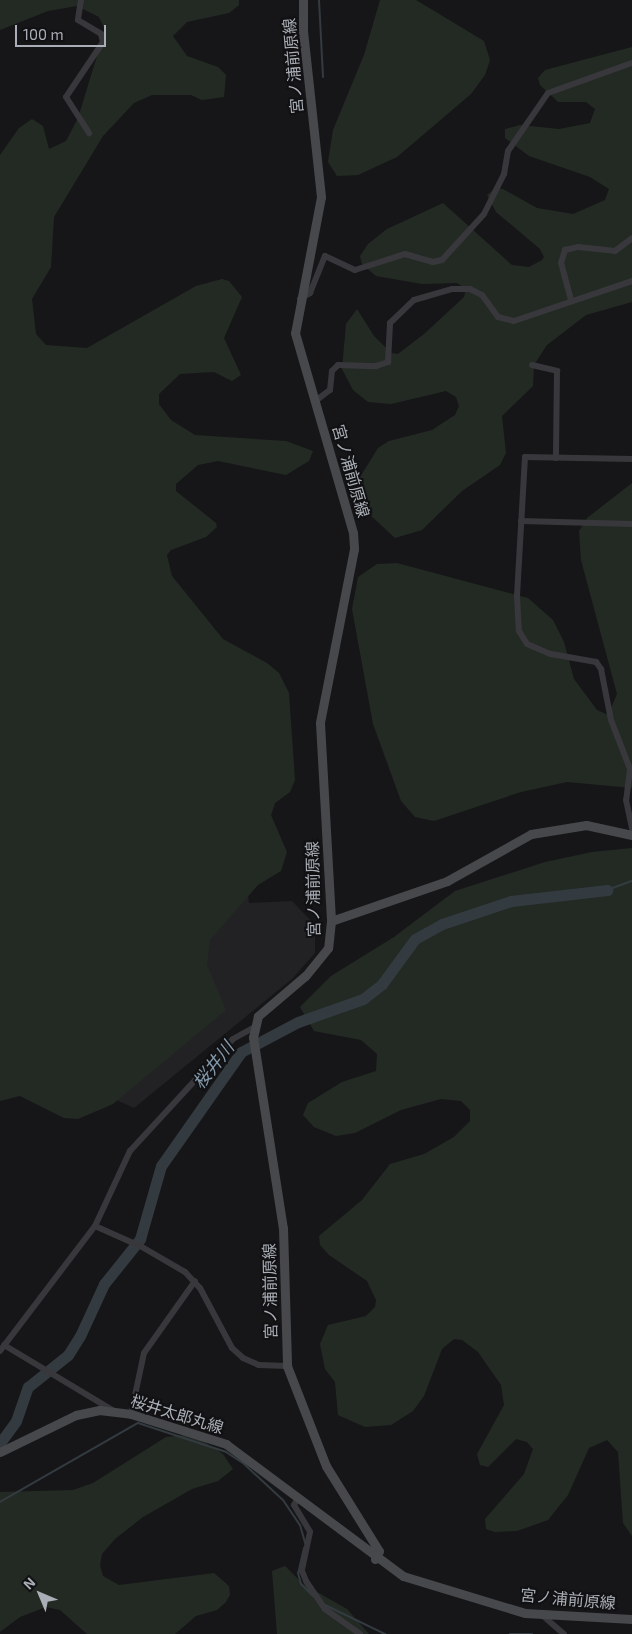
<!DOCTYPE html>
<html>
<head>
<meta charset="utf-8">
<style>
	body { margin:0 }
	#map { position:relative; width:632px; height:1634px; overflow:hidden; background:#161618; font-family:"Exo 2","Noto Sans JP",sans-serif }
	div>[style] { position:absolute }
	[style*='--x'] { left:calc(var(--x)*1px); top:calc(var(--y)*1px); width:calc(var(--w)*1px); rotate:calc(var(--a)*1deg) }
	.built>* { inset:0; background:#222225 }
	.green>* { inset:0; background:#232a24 }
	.stream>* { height:2px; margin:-1px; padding:0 1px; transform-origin:1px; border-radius:1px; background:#333b41 }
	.river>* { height:11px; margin:-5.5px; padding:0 5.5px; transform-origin:5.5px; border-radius:5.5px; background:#333b41 }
	.street>* { height:6px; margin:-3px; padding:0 3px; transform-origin:3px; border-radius:3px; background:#38383c }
	.secondary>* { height:9px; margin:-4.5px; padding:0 4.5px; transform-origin:4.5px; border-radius:4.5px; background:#46484c }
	span { translate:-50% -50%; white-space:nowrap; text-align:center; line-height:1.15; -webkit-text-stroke:4px #111113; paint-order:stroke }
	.street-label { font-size:16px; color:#aaaeb6 }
	.water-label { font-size:18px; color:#859bad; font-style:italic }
	.north { position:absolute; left:15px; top:1569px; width:50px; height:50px; -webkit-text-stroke:4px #111113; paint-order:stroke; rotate:315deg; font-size:14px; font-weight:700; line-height:20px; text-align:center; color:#aaaeb6 }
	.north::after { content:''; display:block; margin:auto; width:18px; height:22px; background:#aaaeb6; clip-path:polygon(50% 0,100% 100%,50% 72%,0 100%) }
	.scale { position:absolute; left:15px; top:25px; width:91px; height:22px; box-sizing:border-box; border:2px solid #aaaeb6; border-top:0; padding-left:6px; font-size:15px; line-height:18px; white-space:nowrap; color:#aaaeb6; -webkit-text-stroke:4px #111113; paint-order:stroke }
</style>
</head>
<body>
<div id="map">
	<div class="built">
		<div style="clip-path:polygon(246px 875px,249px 903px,292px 901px,315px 925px,315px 953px,292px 979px,134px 1108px,66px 1077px)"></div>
	</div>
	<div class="green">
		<div style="clip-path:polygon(0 0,239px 0,239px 5px,229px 13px,187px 22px,173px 36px,187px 56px,218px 67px,226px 75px,224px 97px,202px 100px,191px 95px,152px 95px,134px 103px,103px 136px,54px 217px,51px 267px,32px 299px,36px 334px,46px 345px,87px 348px,196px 286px,222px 279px,229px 281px,242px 297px,224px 338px,241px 375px,232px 381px,214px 372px,180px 374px,159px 394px,159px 404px,171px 420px,195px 435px,286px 441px,313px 451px,309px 461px,286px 475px,218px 461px,198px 465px,176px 484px,176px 491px,216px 523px,217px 527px,206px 537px,171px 550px,167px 555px,172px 576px,223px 639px,267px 663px,279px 673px,289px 693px,295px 780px,290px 792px,275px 803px,271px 815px,287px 852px,281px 871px,258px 885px,210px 940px,207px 965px,226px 1010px,113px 1104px,78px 1119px,64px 1118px,20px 1096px,0 1101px,0 155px,19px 128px,32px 119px,43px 126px,49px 149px,66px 141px,78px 118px,105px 30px,99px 17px,77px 6px,48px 11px,0 30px)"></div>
		<div style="clip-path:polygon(380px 0,416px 0,484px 41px,490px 60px,485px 75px,471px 94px,397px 157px,358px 175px,337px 176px,328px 162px,333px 130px,364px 55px)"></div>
		<div style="clip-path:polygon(632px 47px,632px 302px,586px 315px,547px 345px,534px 365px,533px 386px,502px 416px,506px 453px,500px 465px,462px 491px,422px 530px,395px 538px,369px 514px,360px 477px,378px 448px,389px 441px,432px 430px,455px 415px,459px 406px,456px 397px,446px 391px,391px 404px,368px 402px,353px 390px,342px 369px,346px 324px,357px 309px,374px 336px,391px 353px,398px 354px,424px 334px,464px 297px,466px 289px,457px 283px,422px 284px,376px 276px,362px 264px,360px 256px,368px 244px,387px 229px,443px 203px,512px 265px,529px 267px,542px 260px,544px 257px,540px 249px,496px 212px,487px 195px,496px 188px,503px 189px,537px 208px,573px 214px,605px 200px,609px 189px,590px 177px,529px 156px,505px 138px,505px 129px,520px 125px,559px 129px,590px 123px,595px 109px,586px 102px,558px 102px,540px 85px,538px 78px,545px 70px)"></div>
		<div style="clip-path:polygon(632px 483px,632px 788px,567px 782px,521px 792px,434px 821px,415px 817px,401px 801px,373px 724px,352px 609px,358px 577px,377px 564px,397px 563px,528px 598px,553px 620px,564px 642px,574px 679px,597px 710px,608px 715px,617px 694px,581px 560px,579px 531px,587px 518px)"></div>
		<div style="clip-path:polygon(632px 848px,632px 1536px,623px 1523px,618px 1452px,607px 1440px,589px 1448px,568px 1495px,548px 1520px,517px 1531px,495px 1532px,486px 1529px,485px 1519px,524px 1474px,533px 1449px,527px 1442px,516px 1439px,488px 1467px,480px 1465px,477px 1454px,504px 1405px,501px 1385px,478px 1352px,462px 1340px,454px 1339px,442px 1349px,424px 1396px,413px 1411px,391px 1425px,365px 1427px,338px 1415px,335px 1382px,325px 1369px,320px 1344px,328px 1325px,366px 1316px,375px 1307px,376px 1300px,367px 1281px,329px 1255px,320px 1245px,319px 1236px,362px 1200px,390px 1164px,424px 1154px,454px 1137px,470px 1121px,470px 1110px,461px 1101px,441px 1099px,401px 1110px,355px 1133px,336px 1136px,314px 1127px,303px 1115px,308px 1103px,342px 1082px,376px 1071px,377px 1054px,361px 1040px,314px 1031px,300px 1007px,331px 976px,394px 937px,455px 891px,545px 862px,592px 852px)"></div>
		<div style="clip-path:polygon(185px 1435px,203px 1441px,223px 1454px,233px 1469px,218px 1481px,192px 1489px,143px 1517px,115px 1539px,102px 1554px,100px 1565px,103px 1576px,119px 1585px,214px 1573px,229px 1586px,230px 1595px,226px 1602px,217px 1610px,196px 1616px,175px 1634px,87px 1634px,60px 1610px,46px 1607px,20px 1617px,0 1632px,0 1492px,73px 1490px,93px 1483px,166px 1437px)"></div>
		<div style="clip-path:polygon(285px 1566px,303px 1584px,347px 1609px,369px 1634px,277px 1634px,272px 1571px)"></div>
	</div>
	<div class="stream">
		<div style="--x:319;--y:0;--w:77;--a:87"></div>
		<div style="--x:607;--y:890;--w:27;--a:-20"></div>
		<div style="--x:0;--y:1502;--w:159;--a:-29.8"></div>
		<div style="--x:138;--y:1423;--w:93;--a:18.2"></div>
		<div style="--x:226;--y:1452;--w:20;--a:33"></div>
		<div style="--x:243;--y:1463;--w:54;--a:42.8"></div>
		<div style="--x:283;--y:1500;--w:30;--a:56"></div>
		<div style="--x:300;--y:1525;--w:19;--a:74"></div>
		<div style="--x:304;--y:1548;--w:26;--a:103"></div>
		<div style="--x:298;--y:1573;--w:11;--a:75"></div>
		<div style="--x:301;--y:1584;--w:17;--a:45"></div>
		<div style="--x:325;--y:1605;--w:67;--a:25.8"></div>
		<div style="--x:510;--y:1634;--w:22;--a:0"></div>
	</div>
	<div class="river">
		<div style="--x:0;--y:1443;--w:27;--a:-54"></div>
		<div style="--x:16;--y:1421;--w:36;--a:-71"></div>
		<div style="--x:28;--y:1387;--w:51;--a:-38.7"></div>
		<div style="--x:68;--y:1355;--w:22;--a:-58"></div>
		<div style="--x:80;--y:1336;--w:57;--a:-65.2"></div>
		<div style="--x:104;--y:1284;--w:58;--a:-51.3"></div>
		<div style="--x:140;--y:1239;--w:76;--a:-74"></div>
		<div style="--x:161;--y:1166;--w:139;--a:-54.9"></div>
		<div style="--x:241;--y:1052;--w:64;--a:-27.8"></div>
		<div style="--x:298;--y:1022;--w:69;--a:-19.5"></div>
		<div style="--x:363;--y:999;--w:24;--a:-38"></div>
		<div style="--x:382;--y:984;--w:56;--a:-53.7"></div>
		<div style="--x:415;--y:939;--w:31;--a:-29"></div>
		<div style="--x:442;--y:924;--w:73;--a:-18.4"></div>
		<div style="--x:511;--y:901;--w:97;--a:-6.5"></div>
	</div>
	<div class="street">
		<div style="--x:81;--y:0;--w:20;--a:99"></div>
		<div style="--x:78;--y:20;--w:27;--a:31"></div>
		<div style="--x:101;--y:34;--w:8;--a:76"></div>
		<div style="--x:103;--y:42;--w:66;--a:123.9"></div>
		<div style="--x:66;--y:97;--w:43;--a:57.4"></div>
		<div style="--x:300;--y:299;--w:12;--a:-31"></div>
		<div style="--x:310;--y:293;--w:40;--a:-68"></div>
		<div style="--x:325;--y:256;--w:33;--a:25"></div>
		<div style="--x:355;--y:270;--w:52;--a:-17.7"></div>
		<div style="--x:405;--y:254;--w:29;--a:16"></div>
		<div style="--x:433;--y:262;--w:9;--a:-13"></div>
		<div style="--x:442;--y:260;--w:62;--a:-47.6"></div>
		<div style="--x:484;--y:214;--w:45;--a:-63.4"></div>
		<div style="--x:504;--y:174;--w:23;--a:-80"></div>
		<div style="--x:508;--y:151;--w:70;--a:-55.4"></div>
		<div style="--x:548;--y:93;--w:89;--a:-19.7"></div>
		<div style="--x:571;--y:300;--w:38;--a:-105"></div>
		<div style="--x:561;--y:263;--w:14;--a:-73"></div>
		<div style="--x:565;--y:250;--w:13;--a:-13"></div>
		<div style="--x:578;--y:247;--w:37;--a:6"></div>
		<div style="--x:615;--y:251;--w:21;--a:-37"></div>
		<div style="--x:532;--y:365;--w:26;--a:13"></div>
		<div style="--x:557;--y:371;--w:87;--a:90.7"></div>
		<div style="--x:314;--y:402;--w:20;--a:-37"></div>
		<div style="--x:330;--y:390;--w:19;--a:-84"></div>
		<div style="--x:332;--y:371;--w:8;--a:-45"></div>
		<div style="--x:338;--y:365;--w:38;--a:2"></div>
		<div style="--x:376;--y:366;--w:13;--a:-18"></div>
		<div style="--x:388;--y:362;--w:39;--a:-87"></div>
		<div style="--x:390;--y:323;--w:33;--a:-44"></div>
		<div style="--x:414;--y:300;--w:40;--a:-16"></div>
		<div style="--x:452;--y:289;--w:18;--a:0"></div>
		<div style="--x:470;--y:289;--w:13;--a:27"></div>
		<div style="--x:482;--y:295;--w:27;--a:54"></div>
		<div style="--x:498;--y:317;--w:16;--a:14"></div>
		<div style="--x:514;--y:321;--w:125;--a:-18.7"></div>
		<div style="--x:632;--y:459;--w:107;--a:-178.9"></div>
		<div style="--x:525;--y:457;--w:139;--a:93.3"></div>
		<div style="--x:517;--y:596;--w:35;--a:87"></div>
		<div style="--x:519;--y:631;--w:15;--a:58"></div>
		<div style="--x:527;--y:644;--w:26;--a:23"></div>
		<div style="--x:551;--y:654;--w:46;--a:10.1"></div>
		<div style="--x:596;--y:662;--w:9;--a:54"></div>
		<div style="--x:601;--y:669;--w:52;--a:78.9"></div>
		<div style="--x:611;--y:720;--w:53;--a:68.8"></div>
		<div style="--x:630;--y:769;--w:31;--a:97"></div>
		<div style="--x:626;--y:800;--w:30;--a:78"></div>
		<div style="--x:521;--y:521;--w:111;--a:1.5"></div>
		<div style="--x:95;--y:1226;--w:51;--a:24.1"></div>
		<div style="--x:142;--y:1247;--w:50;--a:30.2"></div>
		<div style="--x:185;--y:1272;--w:22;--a:47"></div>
		<div style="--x:200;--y:1288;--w:68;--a:61.9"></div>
		<div style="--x:232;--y:1348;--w:15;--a:42"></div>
		<div style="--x:243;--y:1358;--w:17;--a:24"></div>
		<div style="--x:259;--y:1365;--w:28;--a:2"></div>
		<div style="--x:4;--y:1345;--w:126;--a:31"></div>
		<div style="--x:0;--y:1351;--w:157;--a:-52.8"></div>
		<div style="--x:95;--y:1226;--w:83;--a:-65"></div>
		<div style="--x:130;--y:1151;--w:152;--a:-47.4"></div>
		<div style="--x:233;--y:1039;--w:23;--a:-29"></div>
		<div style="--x:131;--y:1414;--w:62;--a:-78"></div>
		<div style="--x:144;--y:1353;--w:88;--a:-54.7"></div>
		<div style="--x:298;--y:1498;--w:8;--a:120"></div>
		<div style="--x:294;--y:1505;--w:31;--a:59"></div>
		<div style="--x:310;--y:1532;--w:40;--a:102"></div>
		<div style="--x:302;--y:1571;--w:11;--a:68"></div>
		<div style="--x:306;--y:1581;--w:34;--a:56"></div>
		<div style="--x:325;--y:1609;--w:43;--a:35.5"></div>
		<div style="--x:542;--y:1615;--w:29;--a:41"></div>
	</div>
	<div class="secondary">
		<div style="--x:303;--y:0;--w:31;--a:90"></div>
		<div style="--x:303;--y:31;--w:167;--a:83.8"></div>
		<div style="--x:321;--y:197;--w:138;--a:100.8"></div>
		<div style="--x:295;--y:333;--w:208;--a:73.8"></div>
		<div style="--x:353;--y:533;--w:16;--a:86"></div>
		<div style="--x:354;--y:549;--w:177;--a:101.1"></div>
		<div style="--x:320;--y:723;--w:198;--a:86.8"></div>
		<div style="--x:331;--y:921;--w:27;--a:96"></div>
		<div style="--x:328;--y:948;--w:36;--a:129"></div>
		<div style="--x:305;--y:976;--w:62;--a:139.6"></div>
		<div style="--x:258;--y:1016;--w:22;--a:103"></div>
		<div style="--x:253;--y:1037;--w:193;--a:81.1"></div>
		<div style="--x:283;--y:1228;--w:138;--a:88.3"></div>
		<div style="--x:287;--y:1366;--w:107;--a:68.7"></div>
		<div style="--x:326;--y:1466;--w:100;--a:58.1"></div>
		<div style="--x:379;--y:1551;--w:9;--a:117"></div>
		<div style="--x:331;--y:921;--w:123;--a:-19"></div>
		<div style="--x:447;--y:881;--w:96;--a:-29.2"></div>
		<div style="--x:531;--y:834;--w:56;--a:-9.3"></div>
		<div style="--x:586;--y:825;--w:47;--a:12.3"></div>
		<div style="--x:0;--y:1452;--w:85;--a:-26"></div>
		<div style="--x:76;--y:1415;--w:24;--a:-12"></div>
		<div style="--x:99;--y:1410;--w:32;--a:7"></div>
		<div style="--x:131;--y:1414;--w:100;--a:17.5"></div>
		<div style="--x:226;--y:1444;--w:221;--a:36.7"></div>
		<div style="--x:403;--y:1576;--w:127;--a:16.9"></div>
		<div style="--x:525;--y:1613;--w:107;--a:3.2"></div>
	</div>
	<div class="street-label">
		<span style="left:293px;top:66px;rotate:-95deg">宮ノ浦前原線</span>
		<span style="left:351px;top:471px;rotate:74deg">宮ノ浦前原線</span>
		<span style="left:313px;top:889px;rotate:-91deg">宮ノ浦前原線</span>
		<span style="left:270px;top:1291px;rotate:-91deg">宮ノ浦前原線</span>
		<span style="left:177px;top:1414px;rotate:17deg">桜井太郎丸線</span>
		<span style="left:568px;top:1599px;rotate:5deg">宮ノ浦前原線</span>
	</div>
	<div class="water-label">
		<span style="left:213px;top:1065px;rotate:-52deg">桜井川</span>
	</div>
	<div class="north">N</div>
	<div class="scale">100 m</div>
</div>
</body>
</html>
